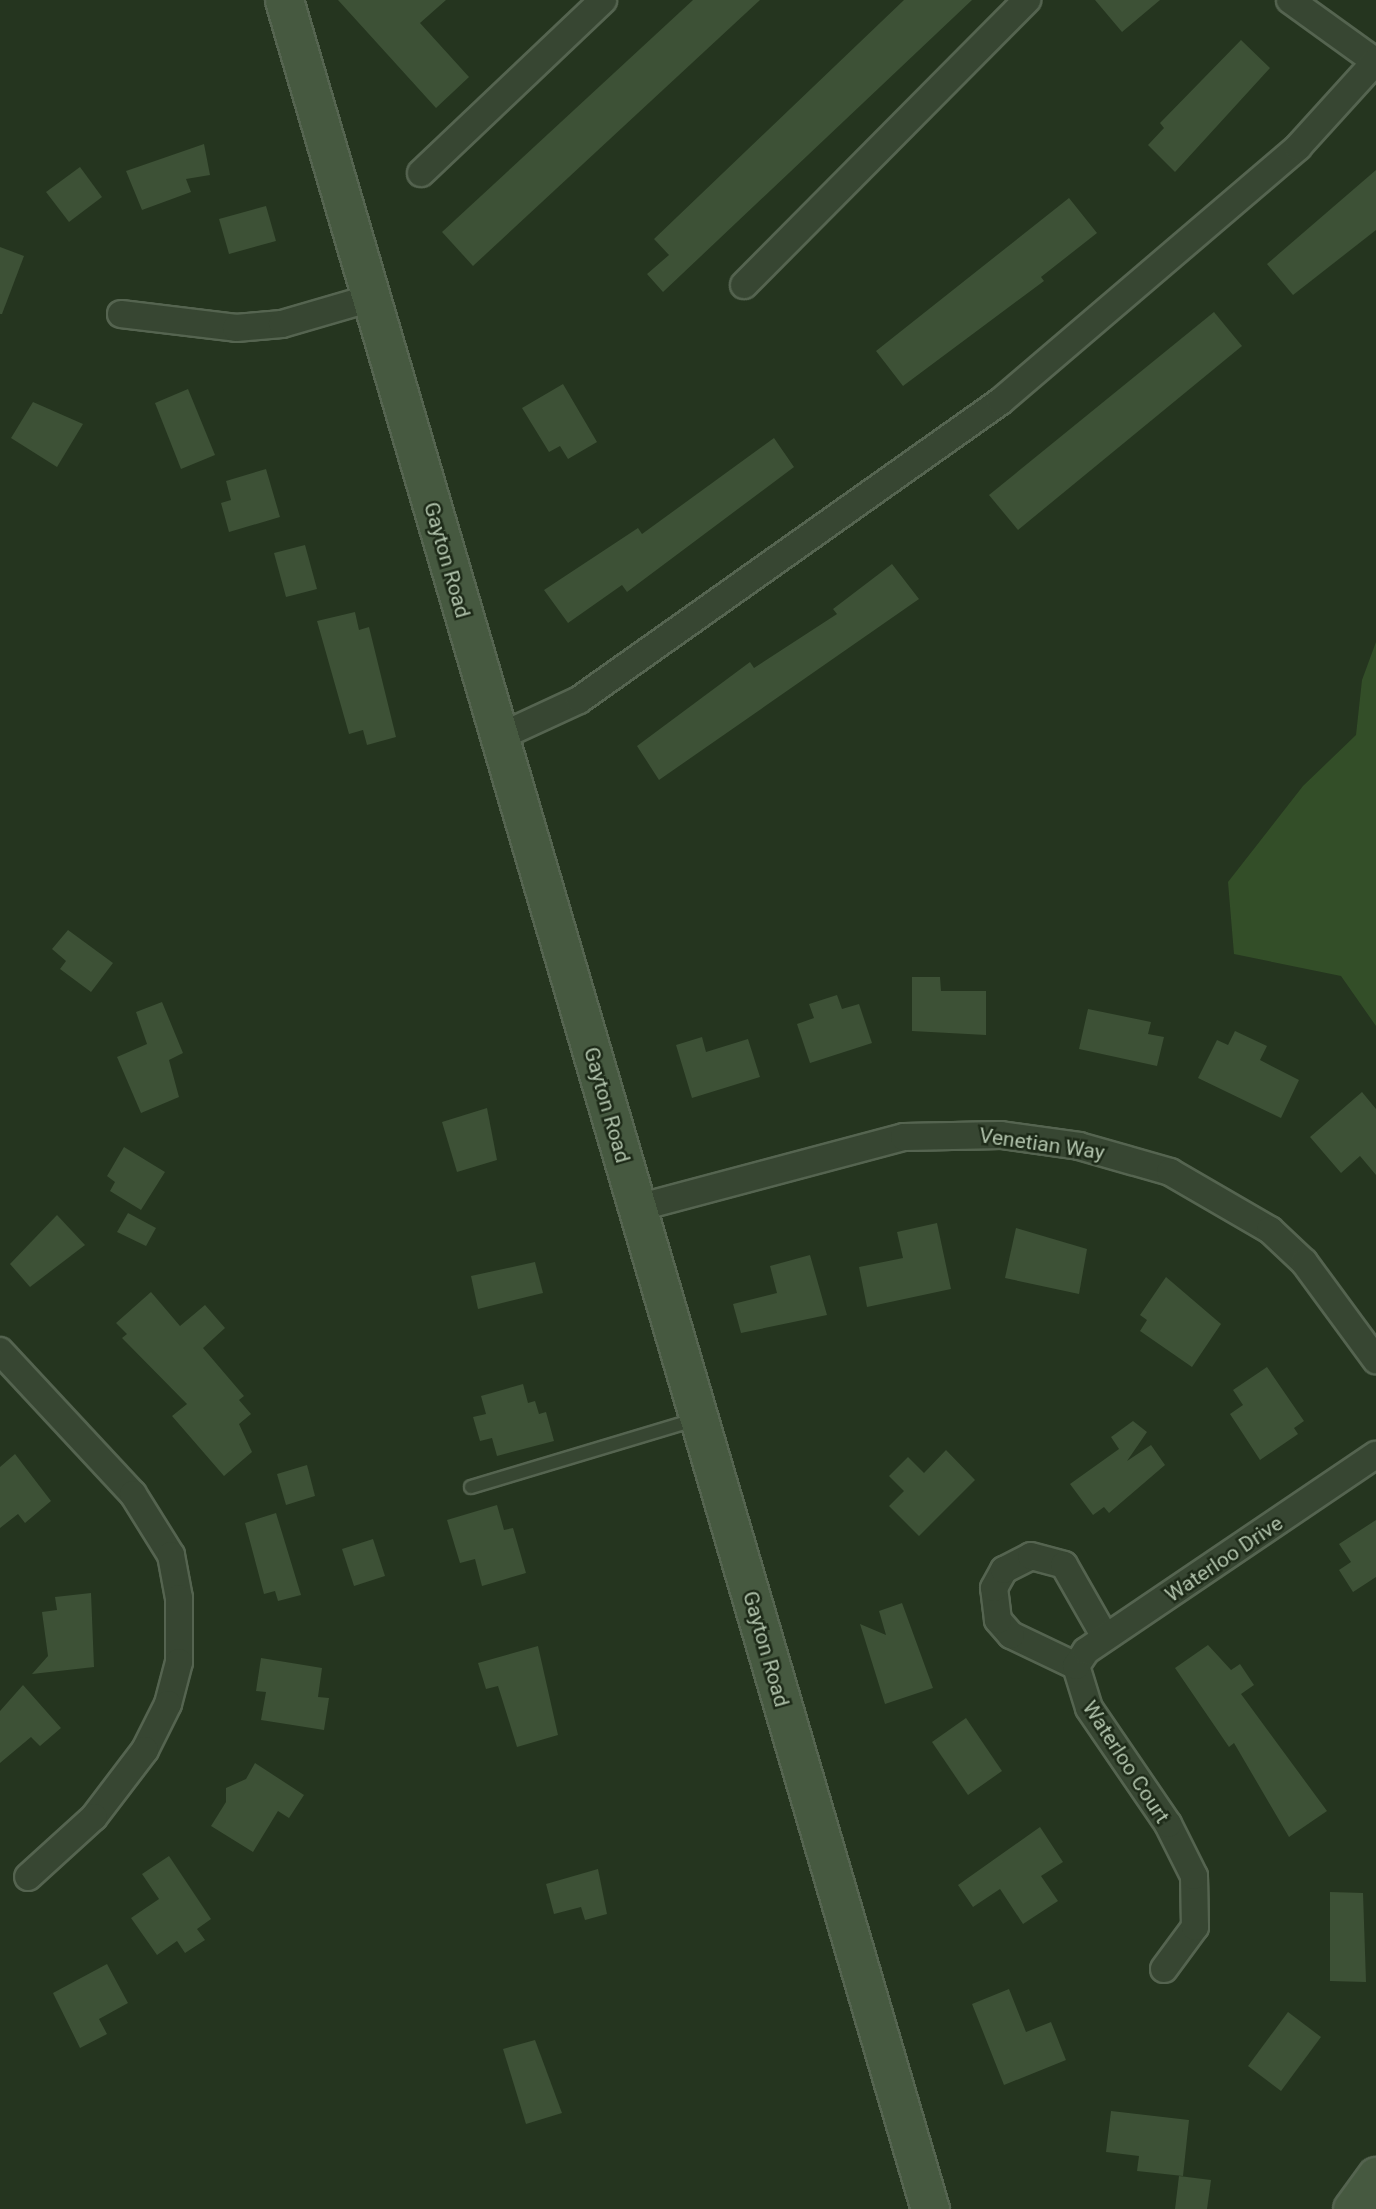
<!DOCTYPE html>
<html>
<head>
<meta charset="utf-8">
<style>
	body { margin:0 }
	#map { position:relative; width:1376px; height:2209px; overflow:hidden; background:#25351f; font-family:Roboto,sans-serif }
	div>[style] { position:absolute }
	[style*='--x'] { left:calc(var(--x)*1px); top:calc(var(--y)*1px); width:calc(var(--w)*1px); rotate:calc(var(--a)*1deg) }
	.water>* { inset:0; background:#334e28 }
	.building>* { inset:0; background:#3d5136 }
	.roads { filter:drop-shadow(2px 0 #556450) drop-shadow(-2px 0 #556450) drop-shadow(0 2px #556450) drop-shadow(0 -2px #556450) }
	.lane>* { height:12px; margin:-6px; padding:0 6px; transform-origin:6px; border-radius:6px; background:#374632 }
	.street>* { height:26px; margin:-13px; padding:0 13px; transform-origin:13px; border-radius:13px; background:#374632 }
	.secondary>* { height:37px; margin:-18.5px; padding:0 18.5px; transform-origin:18.5px; border-radius:18.5px; background:#465940 }
	span { translate:-50% -50%; white-space:nowrap; text-align:center; line-height:1.15; -webkit-text-stroke:5px #1d2a18; paint-order:stroke }
	.street-label { font-size:21px; color:#b1c3ac }
</style>
</head>
<body>
<div id="map">
	<div class="water">
		<div style="clip-path:polygon(1376px 642px,1376px 1026px,1341px 976px,1234px 954px,1228px 882px,1303px 786px,1356px 735px,1362px 680px)"></div>
	</div>
	<div class="building">
		<div style="clip-path:polygon(338px 0,446px 0,420px 23px,469px 77px,436px 108px)"></div>
		<div style="clip-path:polygon(693px 0,760px 0,473px 266px,442px 232px)"></div>
		<div style="clip-path:polygon(904px 0,972px 0,663px 292px,647px 274px,669px 255px,654px 239px)"></div>
		<div style="clip-path:polygon(1095px 0,1160px 0,1122px 32px)"></div>
		<div style="clip-path:polygon(1241px 40px,1270px 68px,1175px 172px,1148px 145px,1164px 128px,1160px 123px)"></div>
		<div style="clip-path:polygon(204px 144px,210px 175px,186px 179px,191px 192px,142px 210px,126px 171px)"></div>
		<div style="clip-path:polygon(80px 167px,102px 197px,69px 222px,46px 192px)"></div>
		<div style="clip-path:polygon(1376px 170px,1376px 230px,1293px 295px,1267px 264px)"></div>
		<div style="clip-path:polygon(1069px 198px,1097px 233px,1041px 277px,1044px 281px,903px 386px,876px 351px)"></div>
		<div style="clip-path:polygon(266px 206px,276px 241px,229px 254px,219px 219px)"></div>
		<div style="clip-path:polygon(0 247px,24px 256px,2px 314px,0 314px)"></div>
		<div style="clip-path:polygon(1214px 312px,1242px 346px,1018px 530px,989px 495px)"></div>
		<div style="clip-path:polygon(563px 384px,597px 442px,568px 459px,560px 446px,549px 452px,522px 408px)"></div>
		<div style="clip-path:polygon(188px 389px,215px 455px,181px 469px,155px 403px)"></div>
		<div style="clip-path:polygon(33px 402px,83px 424px,57px 467px,11px 438px)"></div>
		<div style="clip-path:polygon(774px 438px,794px 467px,627px 592px,622px 585px,568px 623px,544px 590px,638px 528px,642px 534px)"></div>
		<div style="clip-path:polygon(266px 469px,280px 517px,229px 532px,221px 503px,231px 500px,226px 481px)"></div>
		<div style="clip-path:polygon(305px 545px,317px 589px,286px 597px,274px 553px)"></div>
		<div style="clip-path:polygon(892px 564px,919px 599px,659px 780px,637px 746px,750px 662px,754px 668px,837px 614px,833px 609px)"></div>
		<div style="clip-path:polygon(355px 612px,359px 630px,369px 627px,396px 737px,367px 745px,363px 730px,349px 734px,317px 621px)"></div>
		<div style="clip-path:polygon(68px 930px,113px 963px,91px 992px,60px 969px,66px 961px,52px 949px)"></div>
		<div style="clip-path:polygon(912px 977px,940px 977px,941px 991px,986px 991px,986px 1035px,912px 1031px)"></div>
		<div style="clip-path:polygon(837px 995px,842px 1009px,859px 1004px,872px 1043px,810px 1063px,797px 1024px,814px 1018px,809px 1004px)"></div>
		<div style="clip-path:polygon(162px 1002px,183px 1053px,169px 1060px,179px 1097px,141px 1113px,117px 1057px,147px 1044px,136px 1012px)"></div>
		<div style="clip-path:polygon(1088px 1009px,1151px 1022px,1148px 1034px,1164px 1037px,1157px 1066px,1079px 1049px)"></div>
		<div style="clip-path:polygon(1235px 1031px,1267px 1046px,1260px 1060px,1299px 1080px,1281px 1118px,1198px 1078px,1217px 1040px,1228px 1045px)"></div>
		<div style="clip-path:polygon(702px 1037px,706px 1052px,748px 1039px,760px 1077px,692px 1098px,676px 1045px)"></div>
		<div style="clip-path:polygon(1362px 1092px,1376px 1109px,1376px 1175px,1360px 1156px,1341px 1173px,1310px 1137px)"></div>
		<div style="clip-path:polygon(487px 1108px,497px 1160px,457px 1172px,442px 1122px)"></div>
		<div style="clip-path:polygon(124px 1147px,165px 1172px,141px 1210px,110px 1191px,115px 1182px,107px 1176px)"></div>
		<div style="clip-path:polygon(128px 1213px,156px 1228px,146px 1246px,117px 1232px)"></div>
		<div style="clip-path:polygon(57px 1215px,85px 1245px,30px 1287px,10px 1264px)"></div>
		<div style="clip-path:polygon(937px 1223px,951px 1289px,867px 1307px,859px 1267px,903px 1258px,897px 1232px)"></div>
		<div style="clip-path:polygon(1016px 1228px,1087px 1249px,1079px 1294px,1005px 1278px)"></div>
		<div style="clip-path:polygon(810px 1255px,827px 1315px,741px 1333px,733px 1304px,777px 1293px,770px 1266px)"></div>
		<div style="clip-path:polygon(535px 1262px,543px 1293px,478px 1309px,471px 1276px)"></div>
		<div style="clip-path:polygon(1166px 1277px,1221px 1324px,1192px 1367px,1140px 1331px,1147px 1320px,1140px 1315px)"></div>
		<div style="clip-path:polygon(151px 1292px,180px 1326px,205px 1305px,225px 1328px,203px 1348px,244px 1396px,239px 1400px,251px 1414px,239px 1424px,252px 1452px,224px 1476px,172px 1416px,187px 1404px,122px 1338px,127px 1334px,116px 1323px)"></div>
		<div style="clip-path:polygon(1267px 1367px,1304px 1421px,1294px 1428px,1298px 1434px,1260px 1460px,1230px 1414px,1243px 1405px,1233px 1390px)"></div>
		<div style="clip-path:polygon(523px 1384px,528px 1403px,535px 1401px,539px 1414px,546px 1412px,554px 1441px,497px 1456px,492px 1438px,480px 1441px,473px 1417px,486px 1414px,481px 1396px)"></div>
		<div style="clip-path:polygon(1133px 1421px,1147px 1432px,1127px 1461px,1151px 1445px,1165px 1465px,1109px 1513px,1104px 1507px,1093px 1515px,1070px 1484px,1119px 1449px,1111px 1437px)"></div>
		<div style="clip-path:polygon(946px 1450px,975px 1480px,919px 1536px,889px 1506px,904px 1491px,889px 1476px,908px 1457px,924px 1473px)"></div>
		<div style="clip-path:polygon(15px 1454px,51px 1501px,25px 1523px,18px 1514px,0 1528px,0 1467px)"></div>
		<div style="clip-path:polygon(307px 1465px,315px 1496px,286px 1505px,277px 1474px)"></div>
		<div style="clip-path:polygon(497px 1505px,504px 1530px,513px 1528px,526px 1573px,482px 1586px,475px 1559px,460px 1563px,447px 1520px)"></div>
		<div style="clip-path:polygon(276px 1513px,301px 1595px,278px 1601px,275px 1591px,264px 1594px,245px 1523px)"></div>
		<div style="clip-path:polygon(1376px 1520px,1376px 1577px,1353px 1592px,1339px 1570px,1351px 1562px,1339px 1544px)"></div>
		<div style="clip-path:polygon(373px 1539px,385px 1576px,354px 1586px,342px 1549px)"></div>
		<div style="clip-path:polygon(91px 1593px,94px 1667px,32px 1674px,48px 1656px,42px 1612px,57px 1610px,55px 1597px)"></div>
		<div style="clip-path:polygon(902px 1603px,933px 1688px,885px 1704px,860px 1624px,886px 1635px,879px 1611px)"></div>
		<div style="clip-path:polygon(1208px 1645px,1231px 1670px,1240px 1664px,1254px 1685px,1241px 1694px,1327px 1811px,1289px 1837px,1234px 1743px,1229px 1747px,1175px 1668px)"></div>
		<div style="clip-path:polygon(538px 1646px,558px 1735px,517px 1747px,498px 1686px,486px 1689px,478px 1663px)"></div>
		<div style="clip-path:polygon(261px 1658px,322px 1668px,318px 1697px,329px 1698px,324px 1730px,261px 1720px,266px 1692px,256px 1691px)"></div>
		<div style="clip-path:polygon(23px 1685px,61px 1728px,40px 1746px,31px 1737px,0 1763px,0 1711px)"></div>
		<div style="clip-path:polygon(966px 1718px,1002px 1771px,968px 1795px,932px 1742px)"></div>
		<div style="clip-path:polygon(255px 1763px,304px 1795px,289px 1818px,278px 1811px,253px 1852px,211px 1826px,226px 1802px,226px 1788px,246px 1779px)"></div>
		<div style="clip-path:polygon(1040px 1827px,1063px 1862px,1041px 1876px,1058px 1901px,1023px 1924px,1000px 1889px,973px 1907px,958px 1885px)"></div>
		<div style="clip-path:polygon(169px 1856px,211px 1919px,197px 1929px,205px 1940px,185px 1953px,177px 1941px,157px 1955px,131px 1918px,159px 1899px,142px 1874px)"></div>
		<div style="clip-path:polygon(598px 1869px,607px 1914px,585px 1920px,581px 1907px,554px 1914px,546px 1884px)"></div>
		<div style="clip-path:polygon(1330px 1892px,1363px 1893px,1366px 1982px,1330px 1981px)"></div>
		<div style="clip-path:polygon(107px 1964px,128px 2003px,99px 2019px,107px 2034px,80px 2048px,53px 1993px)"></div>
		<div style="clip-path:polygon(1009px 1989px,1026px 2032px,1051px 2022px,1066px 2060px,1004px 2085px,972px 2004px)"></div>
		<div style="clip-path:polygon(1288px 2012px,1321px 2037px,1281px 2091px,1248px 2066px)"></div>
		<div style="clip-path:polygon(535px 2040px,562px 2113px,526px 2124px,503px 2049px)"></div>
		<div style="clip-path:polygon(1111px 2111px,1189px 2120px,1183px 2176px,1137px 2171px,1139px 2156px,1106px 2152px)"></div>
		<div style="clip-path:polygon(1179px 2176px,1211px 2180px,1207px 2209px,1175px 2209px)"></div>
	</div>
	<div class="roads">
		<div class="lane">
			<div style="--x:471;--y:1487;--w:234;--a:-16.7"></div>
		</div>
		<div class="street">
			<div style="--x:1290;--y:0;--w:106;--a:35.8"></div>
			<div style="--x:421;--y:173;--w:251;--a:-43.5"></div>
			<div style="--x:744;--y:285;--w:402;--a:-45.2"></div>
			<div style="--x:121;--y:314;--w:116;--a:6.9"></div>
			<div style="--x:236;--y:328;--w:46;--a:-5"></div>
			<div style="--x:282;--y:324;--w:93;--a:-16.3"></div>
			<div style="--x:499;--y:737;--w:88;--a:-24.8"></div>
			<div style="--x:579;--y:700;--w:517;--a:-35.32"></div>
			<div style="--x:1001;--y:401;--w:391;--a:-40.5"></div>
			<div style="--x:1298;--y:147;--w:116;--a:-47.8"></div>
			<div style="--x:637;--y:1208;--w:276;--a:-14.9"></div>
			<div style="--x:904;--y:1137;--w:97;--a:-1.2"></div>
			<div style="--x:1001;--y:1135;--w:79;--a:8"></div>
			<div style="--x:1079;--y:1146;--w:95;--a:15.9"></div>
			<div style="--x:1170;--y:1172;--w:116;--a:30.1"></div>
			<div style="--x:1270;--y:1230;--w:47;--a:43.3"></div>
			<div style="--x:1304;--y:1262;--w:122;--a:53.7"></div>
			<div style="--x:0;--y:1351;--w:195;--a:47.1"></div>
			<div style="--x:133;--y:1494;--w:72;--a:58.1"></div>
			<div style="--x:171;--y:1555;--w:44;--a:79.5"></div>
			<div style="--x:179;--y:1598;--w:64;--a:90"></div>
			<div style="--x:179;--y:1662;--w:43;--a:104.7"></div>
			<div style="--x:168;--y:1704;--w:51;--a:116.6"></div>
			<div style="--x:145;--y:1750;--w:84;--a:127.3"></div>
			<div style="--x:94;--y:1817;--w:89;--a:137.7"></div>
			<div style="--x:1076;--y:1666;--w:72;--a:-154.5"></div>
			<div style="--x:1011;--y:1635;--w:20;--a:-131"></div>
			<div style="--x:998;--y:1620;--w:32;--a:-97"></div>
			<div style="--x:994;--y:1588;--w:21;--a:-61"></div>
			<div style="--x:1004;--y:1570;--w:30;--a:-27"></div>
			<div style="--x:1031;--y:1556;--w:34;--a:15"></div>
			<div style="--x:1064;--y:1565;--w:83;--a:60.3"></div>
			<div style="--x:1164;--y:1969;--w:52;--a:-53.6"></div>
			<div style="--x:1195;--y:1927;--w:51;--a:-91.1"></div>
			<div style="--x:1194;--y:1876;--w:58;--a:-116.6"></div>
			<div style="--x:1168;--y:1824;--w:140;--a:-124.3"></div>
			<div style="--x:1089;--y:1708;--w:44;--a:-107.2"></div>
			<div style="--x:1076;--y:1666;--w:18;--a:-56"></div>
			<div style="--x:1086;--y:1651;--w:350;--a:-34.1"></div>
		</div>
		<div class="secondary">
			<div style="--x:284;--y:0;--w:2302;--a:73.7"></div>
			<div style="--x:1352;--y:2209;--w:41;--a:-54"></div>
		</div>
	</div>
	<div class="street-label">
		<span style="left:447px;top:560px;rotate:74deg">Gayton Road</span>
		<span style="left:607px;top:1105px;rotate:74deg">Gayton Road</span>
		<span style="left:1042px;top:1144px;rotate:8deg">Venetian Way</span>
		<span style="left:1224px;top:1559px;rotate:-34deg">Waterloo Drive</span>
		<span style="left:766px;top:1649px;rotate:74deg">Gayton Road</span>
		<span style="left:1126px;top:1762px;rotate:57deg">Waterloo Court</span>
	</div>
</div>
</body>
</html>
